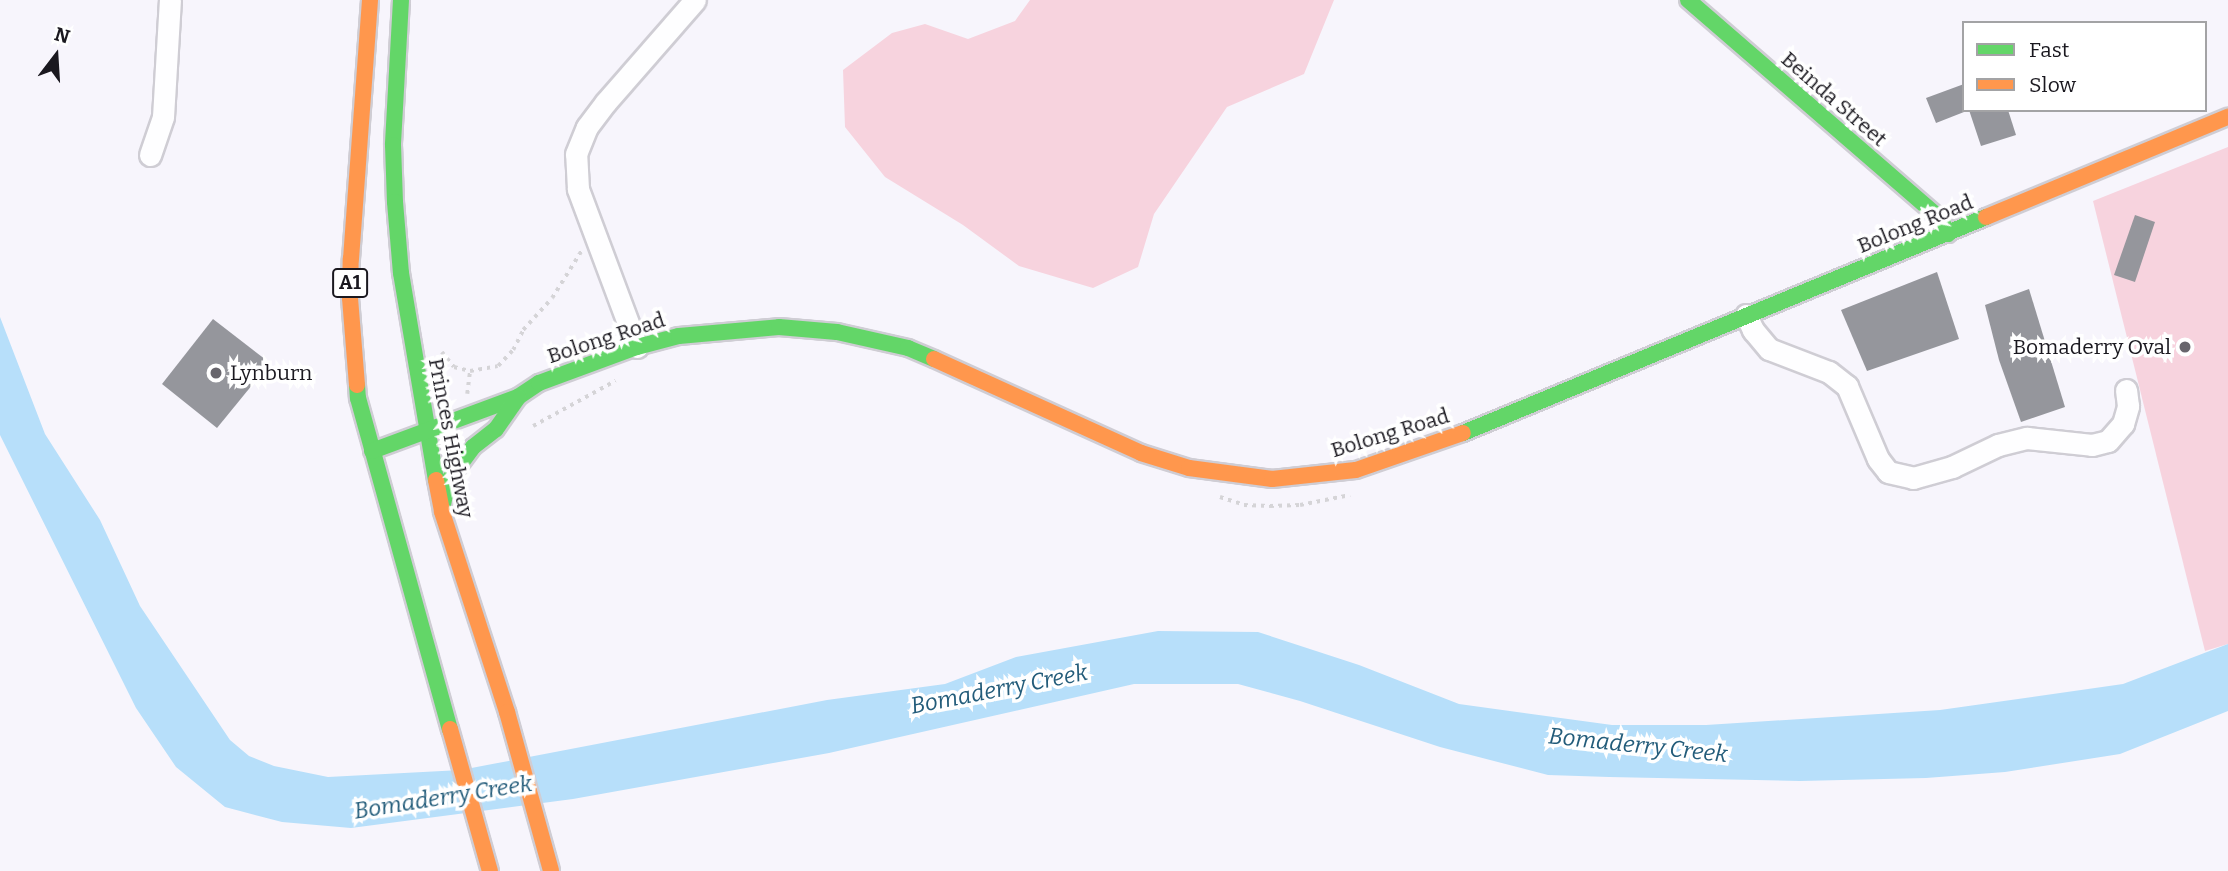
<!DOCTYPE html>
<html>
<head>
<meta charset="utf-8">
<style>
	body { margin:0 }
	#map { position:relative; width:2228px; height:871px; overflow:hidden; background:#f7f5fc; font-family:Bitter,serif }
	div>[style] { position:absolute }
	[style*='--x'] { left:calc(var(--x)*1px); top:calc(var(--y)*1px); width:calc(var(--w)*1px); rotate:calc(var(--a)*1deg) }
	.green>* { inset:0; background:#f7d3de }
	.water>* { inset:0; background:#b7dffa }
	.building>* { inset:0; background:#95969c }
	.path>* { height:3.5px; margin-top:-1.75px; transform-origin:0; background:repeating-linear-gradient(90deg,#d5d4d7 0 3.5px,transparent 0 8.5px) }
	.roads { filter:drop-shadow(2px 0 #cfcdd4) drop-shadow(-2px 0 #cfcdd4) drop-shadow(0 2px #cfcdd4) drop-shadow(0 -2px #cfcdd4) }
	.street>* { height:21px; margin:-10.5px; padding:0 10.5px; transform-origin:10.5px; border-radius:10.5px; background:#fefeff }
	.fast>* { height:16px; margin:-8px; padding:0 8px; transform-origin:8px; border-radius:8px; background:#63d668 }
	.slow>* { height:16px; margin:-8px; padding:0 8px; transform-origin:8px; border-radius:8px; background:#ff974d }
	.dots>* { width:19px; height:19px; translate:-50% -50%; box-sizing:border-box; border:4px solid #fff; border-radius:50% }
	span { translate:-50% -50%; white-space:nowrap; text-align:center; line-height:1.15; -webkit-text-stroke:7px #fff; paint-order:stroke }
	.shield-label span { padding:2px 5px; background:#fff; border:2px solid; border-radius:5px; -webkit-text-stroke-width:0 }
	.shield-label { font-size:19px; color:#1a181f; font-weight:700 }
	.street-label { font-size:21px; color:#1a181f }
	.poi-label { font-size:21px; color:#1a181f }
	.right { translate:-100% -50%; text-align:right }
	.left { translate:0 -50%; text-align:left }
	.water-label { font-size:23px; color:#235c7a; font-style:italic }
	.legend { position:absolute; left:1962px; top:21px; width:245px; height:91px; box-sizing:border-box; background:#fff; border:2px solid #a3a3a5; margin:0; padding:9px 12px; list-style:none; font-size:21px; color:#1a181f }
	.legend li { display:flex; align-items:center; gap:14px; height:35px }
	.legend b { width:35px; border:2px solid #a3a3a5 }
	.north { position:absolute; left:21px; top:21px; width:70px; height:70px; -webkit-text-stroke:5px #fff; paint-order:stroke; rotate:17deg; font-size:19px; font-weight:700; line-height:28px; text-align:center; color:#1a181f }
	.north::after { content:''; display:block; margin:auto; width:24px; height:32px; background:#1a181f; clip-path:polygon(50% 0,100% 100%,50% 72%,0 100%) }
</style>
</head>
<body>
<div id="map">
	<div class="green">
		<div style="clip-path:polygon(1030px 0,1334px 0,1304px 74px,1227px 107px,1154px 214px,1138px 267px,1093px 288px,1019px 266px,963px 225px,885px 177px,845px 127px,843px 70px,892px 33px,925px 24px,968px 39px,1015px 21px)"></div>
		<div style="clip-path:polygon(2228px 147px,2228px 644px,2205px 651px,2093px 201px)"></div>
	</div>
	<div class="water">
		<div style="clip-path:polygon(0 317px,45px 434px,100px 520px,140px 606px,230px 740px,249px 756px,274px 766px,328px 777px,461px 770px,827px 700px,945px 684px,1016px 657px,1158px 631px,1258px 632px,1359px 665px,1459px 704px,1612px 725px,1706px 725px,1940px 710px,2123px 684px,2228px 644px,2228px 711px,2120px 754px,2005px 772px,1926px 778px,1800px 781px,1609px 777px,1548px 775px,1440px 747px,1300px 701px,1238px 684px,1134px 684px,829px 753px,573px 799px,351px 828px,282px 822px,225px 807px,176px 767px,136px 708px,0 435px)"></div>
	</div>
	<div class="building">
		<div style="clip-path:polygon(1964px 84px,1964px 112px,1936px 123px,1926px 98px)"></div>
		<div style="clip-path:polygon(1969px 110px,2008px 110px,2016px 135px,1981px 146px)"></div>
		<div style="clip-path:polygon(2135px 215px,2155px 222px,2135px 282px,2114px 275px)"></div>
		<div style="clip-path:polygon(1937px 272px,1959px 339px,1867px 371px,1841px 310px)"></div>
		<div style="clip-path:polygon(2029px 289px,2065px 407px,2021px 422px,1999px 360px,1985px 305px)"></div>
		<div style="clip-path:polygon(213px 319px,270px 363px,217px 428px,162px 384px)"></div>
	</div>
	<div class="path">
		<div style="--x:442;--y:352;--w:19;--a:51"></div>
		<div style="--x:454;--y:367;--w:16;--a:14"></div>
		<div style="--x:470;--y:371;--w:28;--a:-10"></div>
		<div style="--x:498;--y:366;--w:22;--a:-47"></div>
		<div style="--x:513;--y:350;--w:22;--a:-63"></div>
		<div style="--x:523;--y:330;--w:43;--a:-47.8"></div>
		<div style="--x:552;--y:298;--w:57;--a:-58"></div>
		<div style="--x:467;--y:394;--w:23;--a:-83"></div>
		<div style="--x:533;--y:426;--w:94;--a:-28.8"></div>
		<div style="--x:1220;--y:497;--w:25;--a:18"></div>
		<div style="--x:1244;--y:505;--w:26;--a:2"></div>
		<div style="--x:1270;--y:506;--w:30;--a:-2"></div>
		<div style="--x:1300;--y:505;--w:51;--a:-11.3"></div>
	</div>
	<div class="roads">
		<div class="street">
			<div style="--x:150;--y:155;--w:40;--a:-71.1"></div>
			<div style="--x:163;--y:117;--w:117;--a:-86.6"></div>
			<div style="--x:1746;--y:315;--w:17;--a:65"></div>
			<div style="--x:1753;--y:330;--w:25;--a:50"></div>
			<div style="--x:1769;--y:349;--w:64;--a:21"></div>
			<div style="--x:1829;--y:372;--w:23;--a:38"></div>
			<div style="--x:1847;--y:386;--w:79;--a:67"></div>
			<div style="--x:1878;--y:459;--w:16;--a:52"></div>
			<div style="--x:1888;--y:472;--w:26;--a:13"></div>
			<div style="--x:1913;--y:478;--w:41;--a:-15.8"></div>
			<div style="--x:1952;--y:467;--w:51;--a:-25.6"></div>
			<div style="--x:1998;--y:445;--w:30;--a:-14"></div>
			<div style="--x:2027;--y:438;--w:65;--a:6.1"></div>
			<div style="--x:2092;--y:445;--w:16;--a:-14"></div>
			<div style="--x:2108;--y:441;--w:23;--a:-49"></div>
			<div style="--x:2123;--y:424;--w:19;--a:-74"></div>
			<div style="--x:2128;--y:406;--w:16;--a:-97"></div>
			<div style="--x:637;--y:347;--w:169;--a:-110.5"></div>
			<div style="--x:578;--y:189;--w:35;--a:-93"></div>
			<div style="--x:576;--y:154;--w:29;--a:-68"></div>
			<div style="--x:587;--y:127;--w:31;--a:-53"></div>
			<div style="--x:606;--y:102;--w:135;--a:-48.9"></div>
		</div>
		<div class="fast">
			<div style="--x:401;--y:0;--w:145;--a:93.2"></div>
			<div style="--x:393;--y:145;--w:57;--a:88"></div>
			<div style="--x:395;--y:202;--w:71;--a:85.2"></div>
			<div style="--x:401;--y:273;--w:210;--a:80.4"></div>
			<div style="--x:1688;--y:0;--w:333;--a:40.9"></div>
			<div style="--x:1940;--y:218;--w:18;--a:63"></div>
			<div style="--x:357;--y:385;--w:13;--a:86"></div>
			<div style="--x:358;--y:398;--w:344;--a:74.5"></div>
			<div style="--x:1463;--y:433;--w:566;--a:-22.44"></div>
			<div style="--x:372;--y:451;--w:156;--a:-20.3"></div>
			<div style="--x:518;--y:397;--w:25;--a:-34"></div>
			<div style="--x:539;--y:383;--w:104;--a:-20.2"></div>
			<div style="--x:637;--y:347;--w:43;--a:-14.7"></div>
			<div style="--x:679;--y:336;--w:100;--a:-5.1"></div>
			<div style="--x:779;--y:327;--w:58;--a:4.9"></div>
			<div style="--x:837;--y:332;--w:73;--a:12.7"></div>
			<div style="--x:908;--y:348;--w:28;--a:23"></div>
			<div style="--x:442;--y:509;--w:29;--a:-78"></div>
			<div style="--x:448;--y:481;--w:42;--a:-53.7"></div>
			<div style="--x:473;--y:447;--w:29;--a:-38"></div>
			<div style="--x:496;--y:429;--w:39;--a:-55"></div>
		</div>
		<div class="slow">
			<div style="--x:1986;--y:217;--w:262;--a:-22.5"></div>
			<div style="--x:934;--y:359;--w:227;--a:24.4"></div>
			<div style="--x:1141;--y:453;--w:50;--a:17.4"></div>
			<div style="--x:1189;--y:468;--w:84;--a:7.5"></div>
			<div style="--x:1272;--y:479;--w:84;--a:-6.1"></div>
			<div style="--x:1356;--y:470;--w:113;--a:-19.1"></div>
			<div style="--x:357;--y:385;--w:87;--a:-94.6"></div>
			<div style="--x:350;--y:298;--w:39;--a:-89"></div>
			<div style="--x:351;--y:259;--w:260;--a:-85.8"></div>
			<div style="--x:436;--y:480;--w:33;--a:79"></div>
			<div style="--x:442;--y:512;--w:210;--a:72"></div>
			<div style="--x:507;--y:712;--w:165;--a:74.5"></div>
			<div style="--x:450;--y:729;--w:148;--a:74.3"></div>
		</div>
	</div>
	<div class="dots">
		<div style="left:2185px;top:347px;background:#67656c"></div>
		<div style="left:216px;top:373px;background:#67656c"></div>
	</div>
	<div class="shield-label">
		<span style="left:350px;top:283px">A1</span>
	</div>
	<div class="street-label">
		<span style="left:1834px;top:99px;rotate:41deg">Beinda Street</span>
		<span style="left:1915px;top:224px;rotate:-22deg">Bolong Road</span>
		<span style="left:606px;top:338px;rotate:-18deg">Bolong Road</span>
		<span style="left:1390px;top:433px;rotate:-17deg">Bolong Road</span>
		<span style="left:451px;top:438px;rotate:79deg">Princes Highway</span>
	</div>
	<div class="poi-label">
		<span class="right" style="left:2171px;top:347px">Bomaderry Oval</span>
		<span class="left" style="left:230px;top:373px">Lynburn</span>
	</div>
	<div class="water-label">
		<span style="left:999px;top:689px;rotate:-11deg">Bomaderry Creek</span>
		<span style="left:1638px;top:745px;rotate:6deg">Bomaderry Creek</span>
		<span style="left:443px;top:797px;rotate:-9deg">Bomaderry Creek</span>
	</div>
	<ul class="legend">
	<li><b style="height:9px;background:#63d668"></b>Fast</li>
	<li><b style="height:9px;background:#ff974d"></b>Slow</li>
	</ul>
	<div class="north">N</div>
</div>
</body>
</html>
